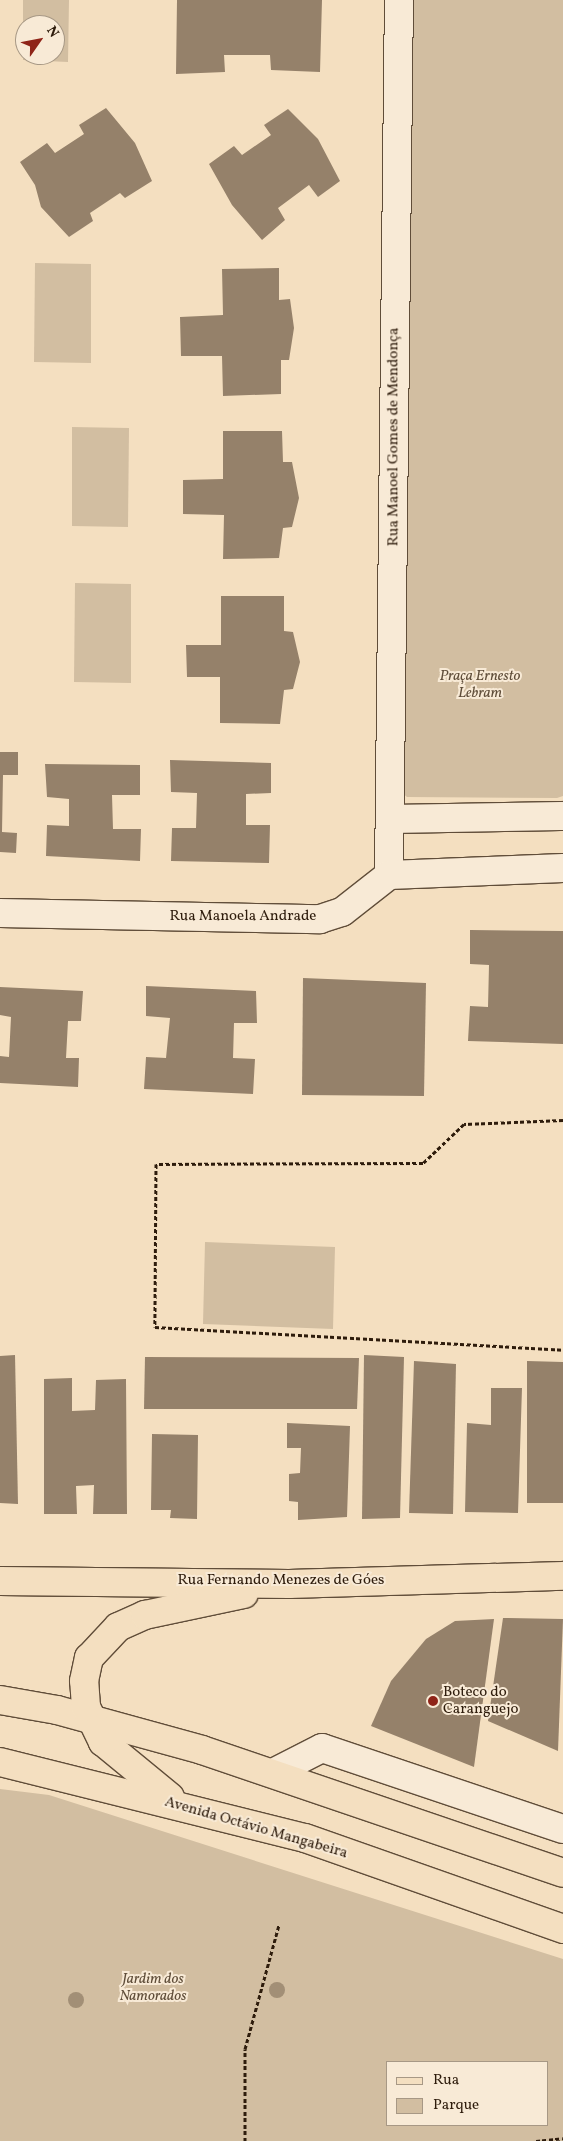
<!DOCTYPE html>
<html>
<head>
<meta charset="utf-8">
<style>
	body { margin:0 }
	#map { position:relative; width:563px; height:2141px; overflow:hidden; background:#f4dfc0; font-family:Vollkorn,serif }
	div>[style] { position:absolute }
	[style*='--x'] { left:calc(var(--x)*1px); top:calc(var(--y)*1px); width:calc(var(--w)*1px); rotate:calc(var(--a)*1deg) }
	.green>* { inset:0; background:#d2bea1 }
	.building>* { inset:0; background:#95816a }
	.path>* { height:3px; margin-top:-1.5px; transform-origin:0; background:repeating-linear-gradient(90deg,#2e1c0c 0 4px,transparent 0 6.5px) }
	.roads { filter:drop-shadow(1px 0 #604d39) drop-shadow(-1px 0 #604d39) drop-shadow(0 1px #604d39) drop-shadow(0 -1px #604d39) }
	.street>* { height:28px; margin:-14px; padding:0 14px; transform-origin:14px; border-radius:14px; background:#f8ead6 }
	.primary>* { height:28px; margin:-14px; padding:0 14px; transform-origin:14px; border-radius:14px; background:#f4dfc0 }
	.trees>* { width:16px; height:16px; margin:-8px; border-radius:50%; background:#a28f76 }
	.dots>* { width:14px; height:14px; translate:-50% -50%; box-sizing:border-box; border:2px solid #f8ead6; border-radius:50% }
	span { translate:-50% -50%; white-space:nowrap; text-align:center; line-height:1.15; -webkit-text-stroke:4px #f8ead6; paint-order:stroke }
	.street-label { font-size:15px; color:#2e1c0c }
	.park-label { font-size:15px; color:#5f4d39; font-style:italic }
	.poi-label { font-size:15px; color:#2e1c0c }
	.left { translate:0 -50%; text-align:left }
	.legend { position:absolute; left:386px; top:2061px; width:162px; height:65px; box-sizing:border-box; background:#f8ead6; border:1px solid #a79885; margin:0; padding:6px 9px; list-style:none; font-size:15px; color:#2e1c0c }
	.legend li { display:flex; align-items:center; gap:10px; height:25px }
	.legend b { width:25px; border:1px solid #a79885 }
	.north { position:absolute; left:15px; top:15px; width:50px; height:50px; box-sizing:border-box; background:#f8ead6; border:1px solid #a79885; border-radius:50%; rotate:57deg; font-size:14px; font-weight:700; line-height:20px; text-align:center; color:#2e1c0c }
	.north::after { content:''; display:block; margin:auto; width:18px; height:22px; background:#8f2418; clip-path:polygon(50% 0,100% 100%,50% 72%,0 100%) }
</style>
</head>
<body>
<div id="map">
	<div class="green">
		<div style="clip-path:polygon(evenodd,23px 0,69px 0,68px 62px,23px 60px,23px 0,25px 25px,55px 25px,55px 55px,25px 55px,25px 25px)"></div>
		<div style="clip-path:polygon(408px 0,563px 0,563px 796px,557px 798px,407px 797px,401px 792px)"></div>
		<div style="clip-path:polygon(35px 263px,91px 264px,91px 363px,34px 362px)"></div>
		<div style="clip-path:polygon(72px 427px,129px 428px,128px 527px,72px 526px)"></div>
		<div style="clip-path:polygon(75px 583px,131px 584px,131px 683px,74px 682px)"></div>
		<div style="clip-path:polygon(205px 1242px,335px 1247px,333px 1329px,203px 1324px)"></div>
		<div style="clip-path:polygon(evenodd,0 1789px,49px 1795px,563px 1959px,563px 2141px,0 2141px,0 1789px,387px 2062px,547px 2062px,547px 2125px,387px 2125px,387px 2062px)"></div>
	</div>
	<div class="building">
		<div style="clip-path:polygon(177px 0,322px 0,320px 72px,271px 70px,270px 55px,224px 55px,225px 72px,176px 74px)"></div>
		<div style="clip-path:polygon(106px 108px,135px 143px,152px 181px,125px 198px,120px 193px,90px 213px,93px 221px,69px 237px,41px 207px,35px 185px,20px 162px,47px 143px,55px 153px,84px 134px,79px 125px)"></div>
		<div style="clip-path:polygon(288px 109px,318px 139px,340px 181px,318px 197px,309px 185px,278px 208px,285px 220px,262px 240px,232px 205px,209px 164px,234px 146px,242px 155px,271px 135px,264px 125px)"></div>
		<div style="clip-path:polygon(279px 268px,279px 300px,290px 299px,294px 328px,289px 360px,281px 360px,281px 394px,223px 396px,222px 356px,181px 356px,180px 317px,223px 315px,222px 269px)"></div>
		<div style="clip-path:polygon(223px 431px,282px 431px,283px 462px,292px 462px,299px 498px,292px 527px,283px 528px,279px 558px,223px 559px,224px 515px,183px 514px,183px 480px,223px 479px)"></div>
		<div style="clip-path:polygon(221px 596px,284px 596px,284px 631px,293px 632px,300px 662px,293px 689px,284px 690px,280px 724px,220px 723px,220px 677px,187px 677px,186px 645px,221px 645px)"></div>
		<div style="clip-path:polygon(0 752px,18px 752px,18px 775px,3px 775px,2px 832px,17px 833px,16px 853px,0 852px)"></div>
		<div style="clip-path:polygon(170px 760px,271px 763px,271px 793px,246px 794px,246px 825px,270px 825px,269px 863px,171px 861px,172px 828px,196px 828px,197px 793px,171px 792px)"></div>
		<div style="clip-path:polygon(45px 764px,140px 765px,140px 795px,112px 795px,113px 829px,141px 829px,140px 861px,46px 856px,47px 825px,69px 826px,69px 799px,47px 797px)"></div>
		<div style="clip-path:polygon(470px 930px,563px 931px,563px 1044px,468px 1041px,470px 1006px,488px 1007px,489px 965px,470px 964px)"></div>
		<div style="clip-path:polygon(303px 978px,426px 983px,424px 1096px,302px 1095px)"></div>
		<div style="clip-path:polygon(146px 986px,256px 991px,257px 1023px,234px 1023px,233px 1058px,255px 1059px,253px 1094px,144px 1089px,146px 1057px,166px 1058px,170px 1018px,146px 1016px)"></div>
		<div style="clip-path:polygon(0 987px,83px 991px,81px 1021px,68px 1021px,66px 1058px,79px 1058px,78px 1087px,0 1083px,0 1056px,9px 1057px,11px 1017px,0 1015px)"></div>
		<div style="clip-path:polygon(15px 1355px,18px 1504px,0 1503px,0 1356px)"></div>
		<div style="clip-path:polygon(364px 1355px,404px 1357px,400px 1518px,362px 1519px)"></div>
		<div style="clip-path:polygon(145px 1357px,359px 1358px,357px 1409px,144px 1409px)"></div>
		<div style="clip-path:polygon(414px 1361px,456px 1364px,453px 1514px,409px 1513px)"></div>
		<div style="clip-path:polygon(527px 1361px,563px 1362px,563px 1503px,527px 1503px)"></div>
		<div style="clip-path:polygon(72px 1378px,72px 1411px,95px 1410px,96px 1380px,126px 1379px,127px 1514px,93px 1514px,94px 1485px,76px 1486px,77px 1514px,44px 1514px,44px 1379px)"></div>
		<div style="clip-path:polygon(491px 1388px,522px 1388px,518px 1513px,465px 1512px,467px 1423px,491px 1425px)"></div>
		<div style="clip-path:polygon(287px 1423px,350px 1426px,347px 1517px,298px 1520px,298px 1502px,289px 1501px,289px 1474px,300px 1473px,301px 1448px,287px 1448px)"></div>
		<div style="clip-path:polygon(152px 1434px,198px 1435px,197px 1519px,170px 1518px,171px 1510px,151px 1510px)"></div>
		<div style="clip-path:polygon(503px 1618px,563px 1619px,558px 1751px,488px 1721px)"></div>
		<div style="clip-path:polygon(494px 1619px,474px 1767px,371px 1726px,391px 1681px,426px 1639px,455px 1621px)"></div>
	</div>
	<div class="path">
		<div style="--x:563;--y:1120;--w:99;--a:177.7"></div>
		<div style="--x:464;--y:1124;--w:57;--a:136.4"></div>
		<div style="--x:423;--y:1163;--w:267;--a:179.8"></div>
		<div style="--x:156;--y:1164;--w:163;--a:90.4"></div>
		<div style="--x:155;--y:1327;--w:409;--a:3.2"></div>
		<div style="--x:245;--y:2141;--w:92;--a:-90"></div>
		<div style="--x:245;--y:2049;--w:129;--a:-74.7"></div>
		<div style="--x:536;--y:2141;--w:27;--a:-6"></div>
	</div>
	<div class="roads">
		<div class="street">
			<div style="--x:391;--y:819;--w:172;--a:-1"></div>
			<div style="--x:389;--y:875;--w:875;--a:-89.35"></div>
			<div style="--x:0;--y:913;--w:320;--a:1.1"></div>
			<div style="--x:320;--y:919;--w:23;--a:-18"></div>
			<div style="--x:342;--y:912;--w:60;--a:-38.2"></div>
			<div style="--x:389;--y:875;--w:174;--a:-2.3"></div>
			<div style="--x:273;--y:1773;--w:55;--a:-27"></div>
			<div style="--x:322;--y:1748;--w:254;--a:18.6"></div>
		</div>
		<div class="primary">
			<div style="--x:0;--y:1581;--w:289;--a:0.6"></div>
			<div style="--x:289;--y:1584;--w:274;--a:-1.7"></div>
			<div style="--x:0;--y:1700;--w:58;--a:10"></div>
			<div style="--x:57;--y:1710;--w:150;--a:15.4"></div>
			<div style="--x:202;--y:1750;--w:381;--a:18.8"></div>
			<div style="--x:0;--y:1762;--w:314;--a:14"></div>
			<div style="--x:305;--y:1838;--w:274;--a:19.4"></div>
			<div style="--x:170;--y:1797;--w:87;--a:-140.6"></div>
			<div style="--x:103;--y:1742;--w:39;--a:-116"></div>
			<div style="--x:86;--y:1707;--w:26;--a:-94"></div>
			<div style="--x:84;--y:1681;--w:24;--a:-78"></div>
			<div style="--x:89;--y:1658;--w:42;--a:-46.9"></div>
			<div style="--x:118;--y:1627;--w:30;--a:-24"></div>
			<div style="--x:145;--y:1615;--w:101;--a:-12"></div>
		</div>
	</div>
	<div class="trees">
		<div style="left:277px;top:1990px"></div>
		<div style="left:76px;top:2000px"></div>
	</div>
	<div class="dots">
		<div style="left:433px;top:1701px;background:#8f2418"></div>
	</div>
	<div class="street-label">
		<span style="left:394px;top:437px;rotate:-90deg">Rua Manoel Gomes de Mendonça</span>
		<span style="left:243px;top:917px">Rua Manoela Andrade</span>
		<span style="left:281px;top:1581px">Rua Fernando Menezes de Góes</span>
		<span style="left:256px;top:1828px;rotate:16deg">Avenida Octávio Mangabeira</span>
	</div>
	<div class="park-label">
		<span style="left:480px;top:685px">Praça Ernesto<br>Lebram</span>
		<span style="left:153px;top:1988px">Jardim dos<br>Namorados</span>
	</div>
	<div class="poi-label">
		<span class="left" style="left:443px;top:1701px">Boteco do<br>Caranguejo</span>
	</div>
	<ul class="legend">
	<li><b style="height:6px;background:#f4dfc0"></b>Rua</li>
	<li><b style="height:14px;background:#d2bea1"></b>Parque</li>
	</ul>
	<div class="north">N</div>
</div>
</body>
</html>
